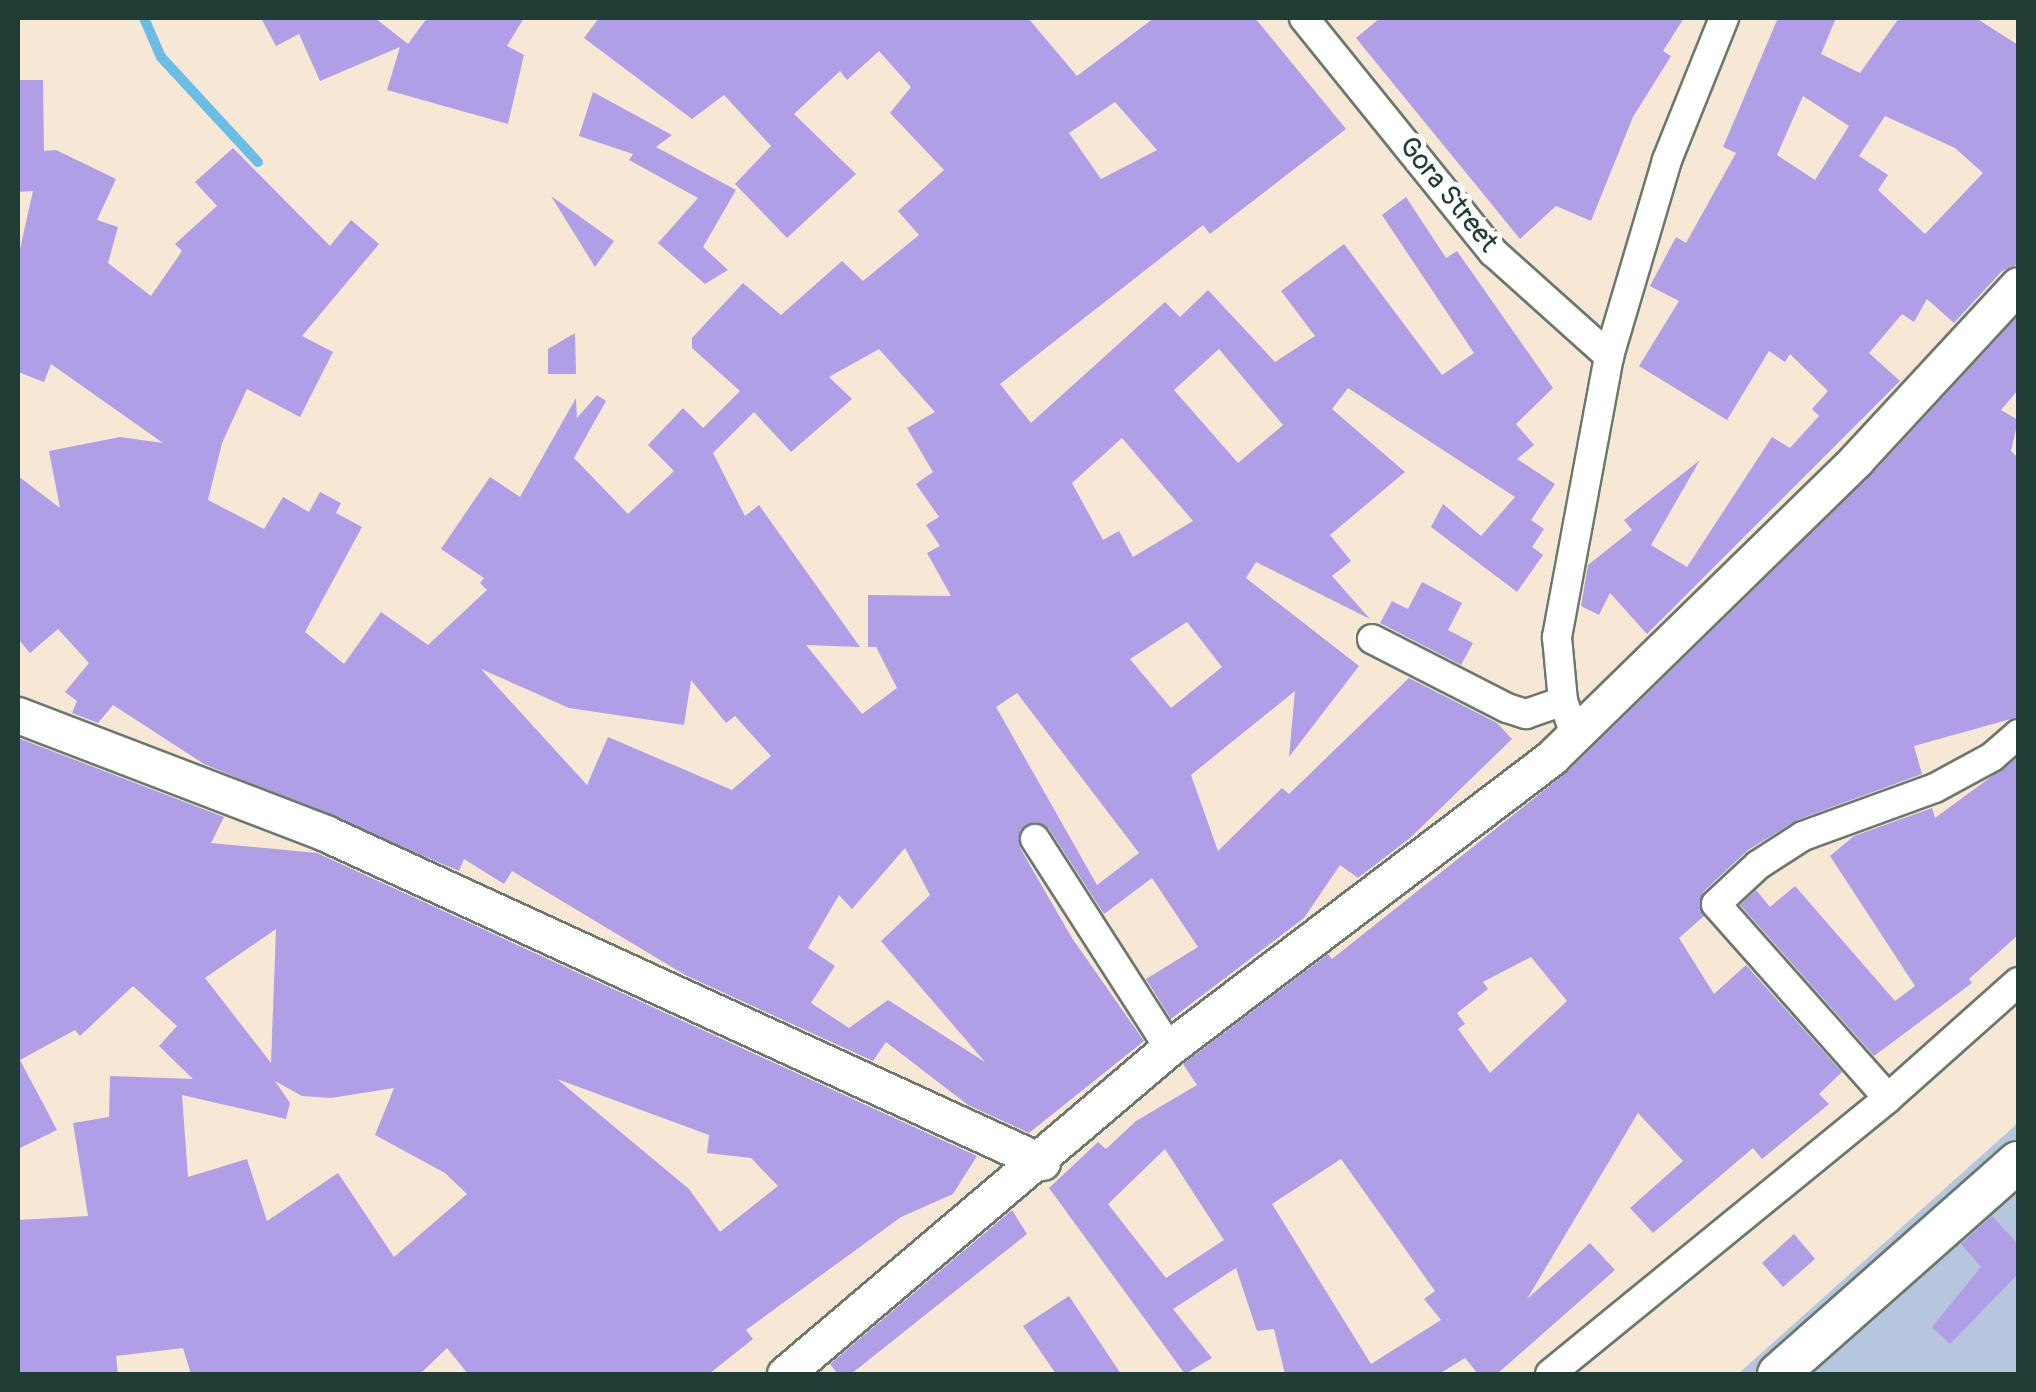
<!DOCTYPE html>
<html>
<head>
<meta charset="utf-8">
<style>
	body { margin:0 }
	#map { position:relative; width:2036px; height:1392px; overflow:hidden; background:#f6e8d4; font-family:Pangolin,sans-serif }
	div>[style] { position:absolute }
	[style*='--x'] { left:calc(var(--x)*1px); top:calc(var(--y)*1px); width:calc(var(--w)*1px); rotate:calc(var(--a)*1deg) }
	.industrial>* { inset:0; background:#b6c6de }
	.stream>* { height:10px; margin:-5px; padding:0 5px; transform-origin:5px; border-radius:5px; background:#6bbde6 }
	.building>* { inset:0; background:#b09fe7 }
	.roads { filter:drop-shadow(2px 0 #6a796c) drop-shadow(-2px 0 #6a796c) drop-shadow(0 2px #6a796c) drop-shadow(0 -2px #6a796c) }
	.minor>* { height:28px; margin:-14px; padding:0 14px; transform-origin:14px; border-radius:14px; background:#fff }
	.tertiary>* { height:35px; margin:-17.5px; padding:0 17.5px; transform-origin:17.5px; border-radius:17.5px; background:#fff }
	.secondary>* { height:40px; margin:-20px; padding:0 20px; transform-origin:20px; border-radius:20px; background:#fff }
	span { translate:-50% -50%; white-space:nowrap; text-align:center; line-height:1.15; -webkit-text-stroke:10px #fff; paint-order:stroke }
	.street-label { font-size:28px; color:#1f3d34 }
	.frame { position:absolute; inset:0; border:20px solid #1f3d34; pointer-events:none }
</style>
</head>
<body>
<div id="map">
	<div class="industrial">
		<div style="clip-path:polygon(2018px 1123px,2018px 1374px,1738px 1374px)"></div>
	</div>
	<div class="stream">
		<div style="--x:144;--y:18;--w:43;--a:66.4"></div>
		<div style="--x:161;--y:57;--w:143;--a:47.3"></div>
	</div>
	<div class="building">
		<div style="clip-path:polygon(261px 18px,375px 18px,408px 44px,427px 18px,524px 18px,507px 46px,524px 55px,508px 124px,387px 90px,400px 47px,320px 81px,299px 34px,276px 46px)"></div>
		<div style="clip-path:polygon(evenodd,599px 18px,1028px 18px,1077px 76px,1154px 18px,1255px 18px,1346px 129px,1210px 234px,1203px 225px,1000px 384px,1031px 423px,1165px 302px,1180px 317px,1208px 290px,1275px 362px,1315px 336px,1281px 291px,1344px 244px,1442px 375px,1474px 353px,1382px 215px,1406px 197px,1446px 258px,1457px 251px,1553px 388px,1516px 424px,1534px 445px,1517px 459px,1555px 484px,1531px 520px,1544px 529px,1532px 547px,1543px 555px,1517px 592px,1431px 527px,1443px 504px,1481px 536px,1515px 497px,1348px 388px,1332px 409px,1405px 472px,1330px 535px,1351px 561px,1332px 576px,1370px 619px,1256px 562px,1246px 578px,1359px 666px,1289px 757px,1295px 691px,1191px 775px,1218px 851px,1282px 788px,1289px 794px,1409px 678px,1497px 723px,1512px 739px,1410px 838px,1358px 878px,1340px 865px,1304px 918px,1171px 1019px,1146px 979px,1198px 947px,1152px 878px,1104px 914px,1049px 829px,1035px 822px,1020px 830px,1020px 848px,1072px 938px,1144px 1041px,1029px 1133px,968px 1105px,886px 1042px,873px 1061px,685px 975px,512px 871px,504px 884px,464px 859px,459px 871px,204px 764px,113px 705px,98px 723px,72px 713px,77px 701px,65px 692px,89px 663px,58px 629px,30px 653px,18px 639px,18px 476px,60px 508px,49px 451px,120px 437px,163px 443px,51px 364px,44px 382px,18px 372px,18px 258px,33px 191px,18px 192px,18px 80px,43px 80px,44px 151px,56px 150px,116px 179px,97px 220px,118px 227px,108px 263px,151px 296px,182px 251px,175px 244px,217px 206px,195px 182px,233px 148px,330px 246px,351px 220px,379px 244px,302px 336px,333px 352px,300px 417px,247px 389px,222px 443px,208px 500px,264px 529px,283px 497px,309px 512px,320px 492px,341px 503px,336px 513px,362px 527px,305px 632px,344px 664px,381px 612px,428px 645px,487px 590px,480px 583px,484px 578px,441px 549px,490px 477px,520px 497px,576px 398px,577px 418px,597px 395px,606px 401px,574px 458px,628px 514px,674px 471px,648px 445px,683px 408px,703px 428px,740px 391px,692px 348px,692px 338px,743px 283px,781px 315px,842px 261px,863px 281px,919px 235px,898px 211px,944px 170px,890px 113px,911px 87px,879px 51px,847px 80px,840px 71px,794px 114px,856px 174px,787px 238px,735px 184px,771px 146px,724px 95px,692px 119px,584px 38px,599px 18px,1115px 102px,1157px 150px,1101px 179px,1069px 133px,1115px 102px,599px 18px,879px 349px,935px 412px,907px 428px,933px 472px,916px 484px,939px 517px,926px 525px,940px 546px,927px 553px,951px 596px,868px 595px,868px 647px,876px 647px,897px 688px,862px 714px,806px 645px,860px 647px,759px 505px,745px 516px,713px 453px,754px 412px,791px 452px,852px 399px,829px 377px,879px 349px,599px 18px,1219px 349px,1283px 425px,1238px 463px,1174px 390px,1219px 349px,599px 18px,1122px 438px,1193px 521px,1133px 557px,1119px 531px,1103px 540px,1072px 483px,1122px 438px,599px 18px,1187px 622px,1222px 667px,1171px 708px,1130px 659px,1187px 622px,599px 18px,481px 669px,569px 708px,684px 725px,691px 680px,726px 723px,735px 716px,771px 756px,732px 790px,608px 737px,587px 785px,481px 669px,599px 18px,1017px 693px,1139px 853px,1097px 885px,996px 707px,1017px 693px,599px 18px,905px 848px,930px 895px,881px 941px,985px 1062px,888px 1000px,849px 1028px,811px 1003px,835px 966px,808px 948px,839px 895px,852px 909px,905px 848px)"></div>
		<div style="clip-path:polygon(1380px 18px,1684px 18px,1663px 51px,1671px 56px,1633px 117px,1591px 221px,1556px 206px,1520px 239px,1356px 38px)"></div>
		<div style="clip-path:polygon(evenodd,1778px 18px,1836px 18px,1821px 54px,1860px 73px,1899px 18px,1976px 18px,2018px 45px,2018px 264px,2002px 271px,1954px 323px,1927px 299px,1914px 322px,1902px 314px,1869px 353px,1900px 381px,1647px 634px,1610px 593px,1599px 615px,1581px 606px,1588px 565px,1632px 530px,1624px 520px,1700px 460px,1651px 545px,1687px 567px,1772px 437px,1790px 448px,1819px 416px,1812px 409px,1828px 391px,1790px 354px,1785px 362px,1769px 351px,1727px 420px,1639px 366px,1679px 301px,1650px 286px,1676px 237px,1686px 243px,1736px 153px,1723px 147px,1778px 18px,1803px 96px,1849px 126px,1815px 180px,1777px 155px,1803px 96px,1778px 18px,1885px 116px,1955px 148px,1983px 173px,1925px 234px,1878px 190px,1888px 175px,1859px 156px,1885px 116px)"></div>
		<div style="clip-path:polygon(593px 92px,672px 135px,656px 147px,736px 190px,703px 247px,728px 270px,705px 284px,658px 243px,698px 198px,629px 160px,633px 154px,579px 136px)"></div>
		<div style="clip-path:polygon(551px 196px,614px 241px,595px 267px)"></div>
		<div style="clip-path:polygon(evenodd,2018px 316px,2018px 390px,2001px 410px,2018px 420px,2011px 451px,2018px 458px,2018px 717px,1914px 746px,1922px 774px,1797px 820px,1748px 850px,1703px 892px,1704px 916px,1679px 938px,1714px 994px,1746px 965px,1842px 1072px,1819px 1094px,1829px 1104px,1762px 1159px,1753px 1148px,1653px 1233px,1630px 1208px,1683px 1161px,1638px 1113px,1527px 1299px,1590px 1243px,1615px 1270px,1497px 1374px,1478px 1374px,1465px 1358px,1439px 1374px,1285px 1374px,1274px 1329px,1257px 1331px,1236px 1268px,1173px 1309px,1212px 1358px,1185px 1374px,1049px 1188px,1098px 1142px,1106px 1149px,1136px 1121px,1197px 1085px,1183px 1064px,1328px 954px,1332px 959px,1567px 772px,1871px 475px,2018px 316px,1531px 957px,1567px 1001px,1490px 1073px,1458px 1029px,1465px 1024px,1457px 1013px,1488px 989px,1483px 982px,1531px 957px,2018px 316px,1165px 1149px,1224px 1240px,1166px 1278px,1108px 1204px,1165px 1149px,2018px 316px,1341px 1159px,1435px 1291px,1424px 1299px,1441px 1320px,1371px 1364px,1272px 1204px,1341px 1159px)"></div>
		<div style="clip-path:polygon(575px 333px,576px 374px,548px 374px,548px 349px)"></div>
		<div style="clip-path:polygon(1422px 582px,1462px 603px,1448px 630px,1473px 643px,1461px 665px,1380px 623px,1392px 601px,1408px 609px)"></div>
		<div style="clip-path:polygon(evenodd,18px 738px,224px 817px,211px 843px,317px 853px,977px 1156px,953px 1194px,901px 1217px,746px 1330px,753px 1339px,709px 1374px,468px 1374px,447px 1348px,420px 1374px,191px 1374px,183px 1348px,116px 1356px,118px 1374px,18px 1374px,18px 1220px,88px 1216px,73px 1123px,109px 1117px,110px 1076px,193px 1079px,159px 1046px,177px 1026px,133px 986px,80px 1036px,75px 1030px,20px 1060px,57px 1130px,18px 1149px,18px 738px,276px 929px,271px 1063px,205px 978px,276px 929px,18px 738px,557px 1079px,709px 1135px,707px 1153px,751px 1158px,778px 1186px,720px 1232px,689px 1189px,557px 1079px,18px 738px,275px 1081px,302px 1096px,331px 1098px,394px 1088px,375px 1135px,445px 1173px,467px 1194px,394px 1257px,338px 1173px,267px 1221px,247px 1159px,188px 1177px,182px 1095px,286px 1119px,290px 1103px,275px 1081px)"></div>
		<div style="clip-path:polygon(2018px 757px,2018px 935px,1969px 979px,1972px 983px,1874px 1056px,1740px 905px,1756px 890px,1770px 907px,1795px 886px,1895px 1001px,1915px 986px,1830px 856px,1854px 836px,1932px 808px,1935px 818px)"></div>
		<div style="clip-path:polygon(1012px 1210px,1027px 1234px,851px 1374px,838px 1374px,830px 1364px)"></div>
		<div style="clip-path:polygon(1992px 1216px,2018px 1244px,2018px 1274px,1950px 1344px,1932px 1327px,1981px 1267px,1961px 1244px)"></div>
		<div style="clip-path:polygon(1794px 1234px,1815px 1259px,1783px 1287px,1762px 1263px)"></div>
		<div style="clip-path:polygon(1069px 1296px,1121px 1374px,1056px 1374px,1023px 1326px)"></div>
	</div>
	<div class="roads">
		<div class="minor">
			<div style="--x:1304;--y:18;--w:301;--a:51.1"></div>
			<div style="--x:1493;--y:252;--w:156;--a:41.9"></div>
			<div style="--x:1372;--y:639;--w:152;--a:27.1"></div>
			<div style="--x:1507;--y:708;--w:20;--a:18"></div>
			<div style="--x:1526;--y:714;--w:39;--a:-19"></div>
			<div style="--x:1575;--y:734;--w:35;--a:-110"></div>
			<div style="--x:1563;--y:701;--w:64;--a:-95.4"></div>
			<div style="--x:1557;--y:637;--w:286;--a:-79.5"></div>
			<div style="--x:1609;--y:356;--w:204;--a:-73.5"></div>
			<div style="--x:1667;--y:160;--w:153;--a:-68.1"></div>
			<div style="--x:1035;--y:839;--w:248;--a:57.3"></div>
			<div style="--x:1888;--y:1098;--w:259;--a:-131.6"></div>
			<div style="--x:1716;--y:904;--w:57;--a:-42.9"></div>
			<div style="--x:1758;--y:865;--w:54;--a:-32.8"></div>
			<div style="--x:1803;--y:836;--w:140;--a:-20"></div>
			<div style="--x:1935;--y:788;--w:65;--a:-28.5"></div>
			<div style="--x:1992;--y:757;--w:35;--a:-41"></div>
			<div style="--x:1550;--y:1374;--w:436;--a:-39.2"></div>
			<div style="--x:1888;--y:1098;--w:174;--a:-41.7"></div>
		</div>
		<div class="tertiary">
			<div style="--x:18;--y:715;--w:329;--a:21"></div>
			<div style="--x:325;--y:833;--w:789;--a:24.65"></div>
			<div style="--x:785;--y:1374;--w:504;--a:-40.33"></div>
			<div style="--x:1169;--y:1048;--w:481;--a:-37.2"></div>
			<div style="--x:1552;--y:757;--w:425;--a:-44.3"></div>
			<div style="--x:1856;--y:460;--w:238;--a:-47.2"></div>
		</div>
		<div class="secondary">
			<div style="--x:1778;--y:1374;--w:320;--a:-41.5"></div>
		</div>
	</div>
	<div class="street-label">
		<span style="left:1448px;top:195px;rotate:51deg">Gora Street</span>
	</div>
	<div class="frame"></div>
</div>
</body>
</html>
